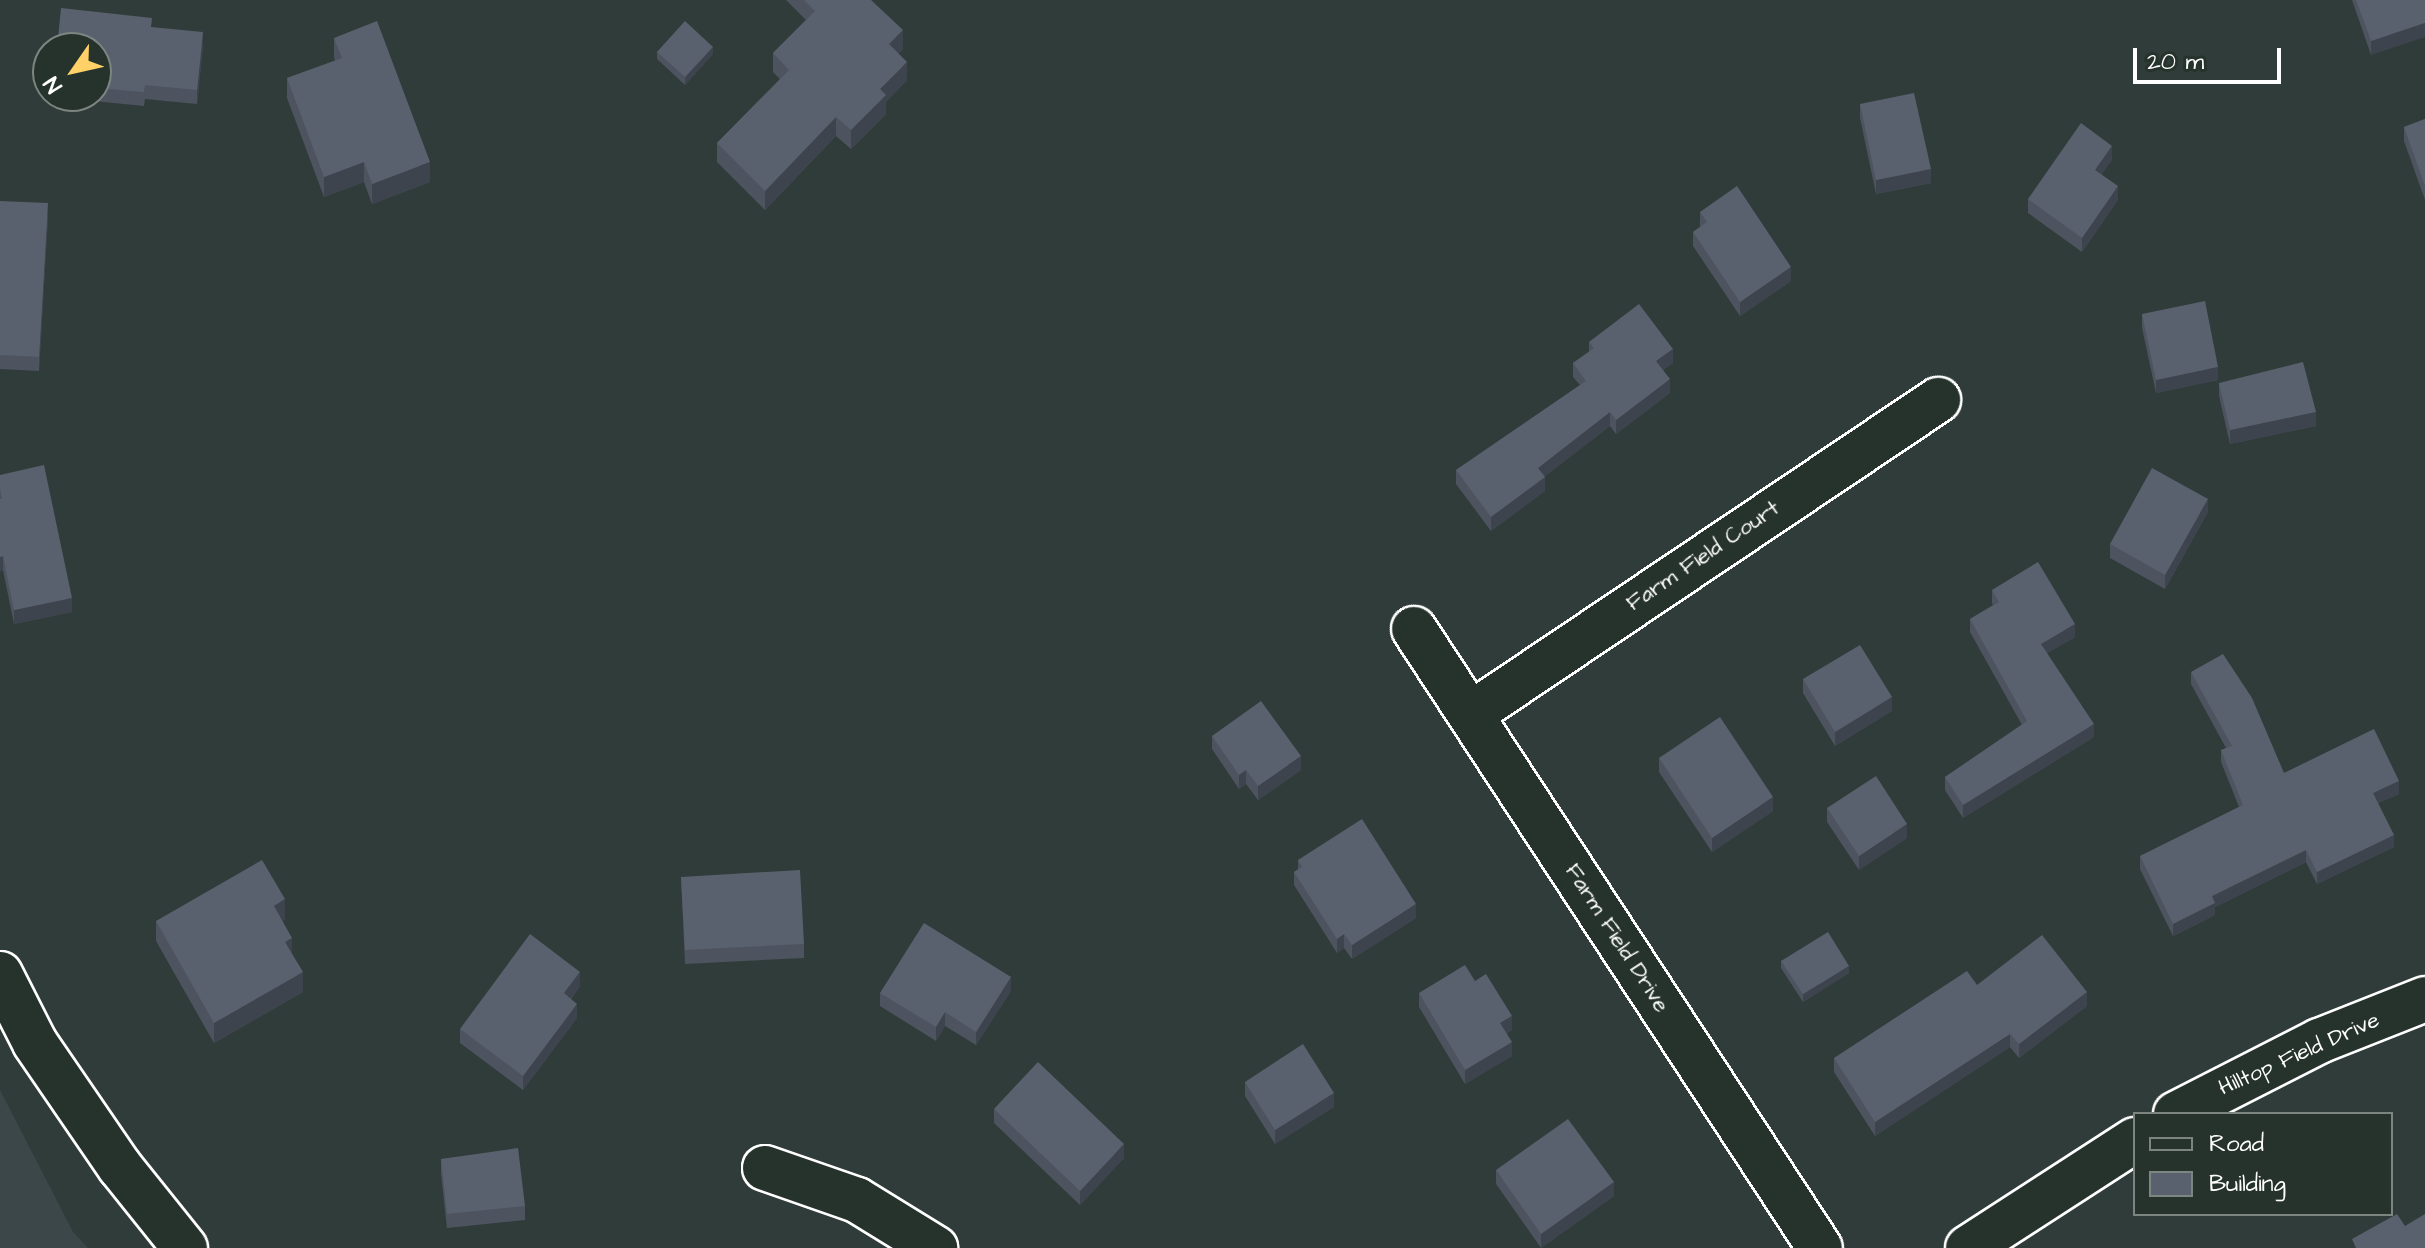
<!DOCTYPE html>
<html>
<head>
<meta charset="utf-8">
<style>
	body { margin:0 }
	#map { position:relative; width:2425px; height:1248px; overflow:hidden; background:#303c3a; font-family:"Architects Daughter",sans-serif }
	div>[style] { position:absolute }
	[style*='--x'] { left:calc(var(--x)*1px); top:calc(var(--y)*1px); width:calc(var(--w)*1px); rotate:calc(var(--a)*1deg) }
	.built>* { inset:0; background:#3c474a }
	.roads { filter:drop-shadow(2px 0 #fff) drop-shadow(-2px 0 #fff) drop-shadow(0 2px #fff) drop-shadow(0 -2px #fff) }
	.minor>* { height:44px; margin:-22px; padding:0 22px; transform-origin:22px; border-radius:22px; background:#26332d }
	.wall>* { inset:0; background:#4d535f }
	.shaded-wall>* { inset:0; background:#3e444d }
	.building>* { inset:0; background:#59616e }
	span { translate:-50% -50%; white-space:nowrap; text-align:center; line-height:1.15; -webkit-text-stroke:8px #26332d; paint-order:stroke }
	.street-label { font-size:22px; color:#fff }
	.legend { position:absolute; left:2133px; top:1112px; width:260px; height:104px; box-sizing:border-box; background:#26332d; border:2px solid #7d8581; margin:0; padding:10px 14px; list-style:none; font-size:24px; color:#fff }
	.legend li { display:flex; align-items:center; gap:16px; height:40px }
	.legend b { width:40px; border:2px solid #7d8581 }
	.north { position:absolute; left:32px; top:32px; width:80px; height:80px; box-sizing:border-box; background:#26332d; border:2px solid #7d8581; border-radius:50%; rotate:236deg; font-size:22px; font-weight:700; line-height:32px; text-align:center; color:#fff }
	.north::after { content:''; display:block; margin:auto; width:28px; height:36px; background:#ffd166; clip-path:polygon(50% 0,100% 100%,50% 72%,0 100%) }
	.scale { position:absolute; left:2133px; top:48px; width:148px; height:36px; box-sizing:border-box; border:4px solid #fff; border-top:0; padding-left:10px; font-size:24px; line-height:28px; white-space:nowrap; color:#fff; -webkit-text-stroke:6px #26332d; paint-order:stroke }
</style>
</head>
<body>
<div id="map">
	<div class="built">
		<div style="clip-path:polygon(0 1090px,73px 1232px,88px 1248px,0 1248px)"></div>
	</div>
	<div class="roads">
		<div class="minor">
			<div style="--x:1414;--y:629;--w:740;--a:56.74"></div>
			<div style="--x:1471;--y:714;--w:563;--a:-33.92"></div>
			<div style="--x:0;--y:974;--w:77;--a:63.1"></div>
			<div style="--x:35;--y:1043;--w:150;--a:55.6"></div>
			<div style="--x:120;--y:1167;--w:104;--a:51.3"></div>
			<div style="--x:2176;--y:1114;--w:161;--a:-27"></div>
			<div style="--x:2319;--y:1041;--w:114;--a:-21.6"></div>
			<div style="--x:765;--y:1168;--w:97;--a:19.2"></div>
			<div style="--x:857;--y:1200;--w:92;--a:31.6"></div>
			<div style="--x:1968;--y:1248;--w:199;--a:-32.9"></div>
		</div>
	</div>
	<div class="wall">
		<div style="clip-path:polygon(786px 0,871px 0,903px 49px,898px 54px,907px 80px,886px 102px,886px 114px,851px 149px,836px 136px,765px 210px,717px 162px,717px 143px,780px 79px,773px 72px,773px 53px,806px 20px)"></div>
		<div style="clip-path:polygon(2352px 0,2425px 0,2371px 55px)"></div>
		<div style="clip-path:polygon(152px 27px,203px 46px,197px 104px,145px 99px,144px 106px,53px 97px,53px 96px,96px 96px,96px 48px)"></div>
		<div style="clip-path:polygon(334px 38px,430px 182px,372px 204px,364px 182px,324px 197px,287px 98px,287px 78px,335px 61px,334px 57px)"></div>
		<div style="clip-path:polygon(657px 52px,713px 54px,685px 85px,657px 59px)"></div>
		<div style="clip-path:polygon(1860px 104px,1931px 183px,1876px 194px,1860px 118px)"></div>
		<div style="clip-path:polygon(2425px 119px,2425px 200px,2404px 141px,2404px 127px)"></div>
		<div style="clip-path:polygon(2112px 160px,2101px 174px,2118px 200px,2082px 252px,2028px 213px,2028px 199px)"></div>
		<div style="clip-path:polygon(0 201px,48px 217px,39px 371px,0 369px)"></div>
		<div style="clip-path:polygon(1700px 212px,1791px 281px,1740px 316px,1693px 246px,1693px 232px,1700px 227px)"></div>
		<div style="clip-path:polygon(2142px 314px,2218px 380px,2156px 393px,2142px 328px)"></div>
		<div style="clip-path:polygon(1589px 342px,1673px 363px,1663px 370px,1670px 393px,1616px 434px,1610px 426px,1545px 476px,1545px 491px,1491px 531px,1456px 484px,1456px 470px,1580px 385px,1573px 377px,1573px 363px,1589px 352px)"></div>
		<div style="clip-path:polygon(2219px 383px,2316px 426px,2230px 444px,2219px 396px)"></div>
		<div style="clip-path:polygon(0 475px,72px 612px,14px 624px,3px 570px,0 571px)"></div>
		<div style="clip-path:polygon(2208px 512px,2165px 589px,2110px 558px,2110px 544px)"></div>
		<div style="clip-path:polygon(1992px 590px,2075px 637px,2047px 653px,2094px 737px,1963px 818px,1945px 790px,1945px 777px,2022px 725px,1970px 632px,1970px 619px,1993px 605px,1992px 603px)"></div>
		<div style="clip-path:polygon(2191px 672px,2284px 773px,2399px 794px,2378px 803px,2394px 847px,2317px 884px,2306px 862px,2215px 907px,2215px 915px,2173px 936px,2140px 869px,2140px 856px,2239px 807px,2221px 762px,2221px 750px,2226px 748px,2191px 684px)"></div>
		<div style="clip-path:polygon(1803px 679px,1892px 711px,1835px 746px,1803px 693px)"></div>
		<div style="clip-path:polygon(1212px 736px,1301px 770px,1258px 800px,1246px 784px,1239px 789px,1212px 749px)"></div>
		<div style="clip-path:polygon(1659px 758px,1773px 811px,1712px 852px,1659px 772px)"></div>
		<div style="clip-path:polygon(1827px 808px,1907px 838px,1859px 870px,1827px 822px)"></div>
		<div style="clip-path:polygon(1298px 860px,1416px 918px,1352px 959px,1344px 948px,1337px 953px,1294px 885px,1294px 872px,1298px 869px)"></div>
		<div style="clip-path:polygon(681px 877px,804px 944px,804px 958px,685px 964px)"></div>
		<div style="clip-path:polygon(285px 919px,282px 921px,303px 992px,214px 1043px,156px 941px,156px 921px)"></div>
		<div style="clip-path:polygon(1781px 961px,1849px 973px,1803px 1002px,1781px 968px)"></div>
		<div style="clip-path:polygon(1977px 985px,2087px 1006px,2019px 1058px,2010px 1047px,1875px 1136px,1834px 1072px,1834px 1058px)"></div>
		<div style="clip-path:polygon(580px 986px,571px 999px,577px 1018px,523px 1090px,460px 1043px,460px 1029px)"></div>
		<div style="clip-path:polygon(1011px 991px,976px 1045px,945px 1026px,936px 1041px,880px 1006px,880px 993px)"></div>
		<div style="clip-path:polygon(1419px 993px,1512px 1030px,1507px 1033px,1512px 1056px,1465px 1084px,1419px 1007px)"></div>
		<div style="clip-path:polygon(1245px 1082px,1334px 1107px,1275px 1144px,1245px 1096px)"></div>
		<div style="clip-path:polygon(994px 1109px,1124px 1158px,1080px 1205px,994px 1123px)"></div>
		<div style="clip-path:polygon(441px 1159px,525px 1206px,525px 1220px,447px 1228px,441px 1173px)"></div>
		<div style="clip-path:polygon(1496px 1170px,1614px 1196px,1541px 1248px,1496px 1184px)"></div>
	</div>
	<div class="shaded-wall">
		<div style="clip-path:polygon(2425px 23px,2425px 37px,2371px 55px,2371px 41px)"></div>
		<div style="clip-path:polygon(903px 30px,903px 49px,889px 63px,889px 44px)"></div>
		<div style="clip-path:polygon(203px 32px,203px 46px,197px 104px,197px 90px)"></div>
		<div style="clip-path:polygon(713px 47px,713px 54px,685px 85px,685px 77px)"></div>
		<div style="clip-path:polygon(907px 62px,907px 80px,886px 102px,886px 114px,851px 149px,851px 130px,880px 89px)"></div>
		<div style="clip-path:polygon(836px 117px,836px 136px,765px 210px,765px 191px)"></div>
		<div style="clip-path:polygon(2112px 146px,2112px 160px,2095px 184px,2095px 170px)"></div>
		<div style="clip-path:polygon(364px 162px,364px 182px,324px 197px,324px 177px)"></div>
		<div style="clip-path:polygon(430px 162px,430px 182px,372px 204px,372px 184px)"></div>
		<div style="clip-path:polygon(1931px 169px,1931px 183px,1876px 194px,1876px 180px)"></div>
		<div style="clip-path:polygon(2118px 186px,2118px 200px,2082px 252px,2082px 238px)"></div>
		<div style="clip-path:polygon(48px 203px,48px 217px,39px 371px,39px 357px)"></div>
		<div style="clip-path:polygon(1791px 267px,1791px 281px,1740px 316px,1740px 302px)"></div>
		<div style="clip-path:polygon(1673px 349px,1673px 363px,1656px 375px,1656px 361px)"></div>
		<div style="clip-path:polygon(2218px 367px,2218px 380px,2156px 393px,2156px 380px)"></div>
		<div style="clip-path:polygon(1670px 379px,1670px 393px,1616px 434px,1616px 420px)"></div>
		<div style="clip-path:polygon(1610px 412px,1610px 426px,1538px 482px,1545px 477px,1545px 491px,1491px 531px,1491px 517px,1538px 468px)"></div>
		<div style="clip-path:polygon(2316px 412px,2316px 426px,2230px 444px,2230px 430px)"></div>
		<div style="clip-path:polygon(2208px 499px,2208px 512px,2165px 589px,2165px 575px)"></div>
		<div style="clip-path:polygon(3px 556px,3px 570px,0 571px,0 557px)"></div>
		<div style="clip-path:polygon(72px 598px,72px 612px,14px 624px,14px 610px)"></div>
		<div style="clip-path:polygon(2075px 624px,2075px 637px,2041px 657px,2041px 644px)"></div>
		<div style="clip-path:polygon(1892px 697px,1892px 711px,1835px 746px,1835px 732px)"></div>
		<div style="clip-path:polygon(2094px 724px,2094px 737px,1963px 818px,1963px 805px)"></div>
		<div style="clip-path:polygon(1301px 756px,1301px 770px,1258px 800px,1258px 786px)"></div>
		<div style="clip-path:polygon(1246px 770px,1246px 784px,1239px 789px,1239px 775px)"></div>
		<div style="clip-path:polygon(2399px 781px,2399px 794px,2373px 805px,2373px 793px)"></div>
		<div style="clip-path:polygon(1773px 797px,1773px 811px,1712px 852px,1712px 838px)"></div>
		<div style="clip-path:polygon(1907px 824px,1907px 838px,1859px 870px,1859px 856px)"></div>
		<div style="clip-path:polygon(2394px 835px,2394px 847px,2317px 884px,2317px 872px)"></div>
		<div style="clip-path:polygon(2306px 850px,2306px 862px,2215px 907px,2215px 915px,2173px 936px,2173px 924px,2212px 896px)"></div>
		<div style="clip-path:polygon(285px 899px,285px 919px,274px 926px,274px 906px)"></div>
		<div style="clip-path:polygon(1416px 904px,1416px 918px,1352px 959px,1352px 945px)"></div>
		<div style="clip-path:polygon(1344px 934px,1344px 948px,1337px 953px,1337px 939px)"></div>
		<div style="clip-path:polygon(292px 938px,292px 958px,285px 942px)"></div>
		<div style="clip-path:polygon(1849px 966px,1849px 973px,1803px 1002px,1803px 994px)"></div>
		<div style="clip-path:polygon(303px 972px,303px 992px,214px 1043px,214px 1023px)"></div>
		<div style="clip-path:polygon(580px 972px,580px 986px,564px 1007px,564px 993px)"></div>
		<div style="clip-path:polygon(1011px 977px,1011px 991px,976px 1045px,976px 1032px)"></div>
		<div style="clip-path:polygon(2087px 992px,2087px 1006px,2019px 1058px,2019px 1044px)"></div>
		<div style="clip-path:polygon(577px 1004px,577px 1018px,523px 1090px,523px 1076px)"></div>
		<div style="clip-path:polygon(945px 1012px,945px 1026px,936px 1041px,936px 1027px)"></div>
		<div style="clip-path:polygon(1512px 1016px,1512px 1030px,1500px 1037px,1500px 1023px)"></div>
		<div style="clip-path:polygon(2010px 1034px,2010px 1047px,1875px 1136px,1875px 1122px)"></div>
		<div style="clip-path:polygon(1512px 1042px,1512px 1056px,1465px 1084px,1465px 1070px)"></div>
		<div style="clip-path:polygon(1334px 1093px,1334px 1107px,1275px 1144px,1275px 1130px)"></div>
		<div style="clip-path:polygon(1124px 1144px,1124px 1158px,1080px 1205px,1080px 1191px)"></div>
		<div style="clip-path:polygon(1614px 1182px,1614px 1196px,1541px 1248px,1541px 1234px)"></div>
	</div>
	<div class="building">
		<div style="clip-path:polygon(804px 0,871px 0,903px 30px,889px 44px,907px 62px,880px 89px,886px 95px,851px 130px,836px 117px,765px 191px,717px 143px,789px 70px,773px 53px,815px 11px)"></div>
		<div style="clip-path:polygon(2356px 0,2425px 0,2425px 23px,2371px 41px)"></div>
		<div style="clip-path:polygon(61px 8px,152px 18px,151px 27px,203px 32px,197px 90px,145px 85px,144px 92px,96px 88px,96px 48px,57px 48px)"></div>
		<div style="clip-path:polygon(377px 21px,430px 162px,372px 184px,364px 162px,324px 177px,287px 78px,342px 58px,334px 38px)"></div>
		<div style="clip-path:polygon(685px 21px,713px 47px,685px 77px,657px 52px)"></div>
		<div style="clip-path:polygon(1914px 93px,1931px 169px,1876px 180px,1860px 104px)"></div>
		<div style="clip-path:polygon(2425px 119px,2425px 186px,2404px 127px)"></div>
		<div style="clip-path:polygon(2081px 123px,2112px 146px,2095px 170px,2118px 186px,2082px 238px,2028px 199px)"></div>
		<div style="clip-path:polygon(1737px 186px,1791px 267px,1740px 302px,1693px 232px,1707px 222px,1700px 212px)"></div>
		<div style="clip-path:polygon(0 201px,48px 203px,39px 357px,0 355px)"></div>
		<div style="clip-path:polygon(2205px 301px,2218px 367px,2156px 380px,2142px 314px)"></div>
		<div style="clip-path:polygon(1639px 304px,1673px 349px,1656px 361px,1670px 379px,1616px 420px,1610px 412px,1538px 468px,1545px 477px,1491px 517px,1456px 470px,1586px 381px,1573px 363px,1594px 348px,1589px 342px)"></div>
		<div style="clip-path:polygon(2303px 362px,2316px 412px,2230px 430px,2219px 383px)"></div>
		<div style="clip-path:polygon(44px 465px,72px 598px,14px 610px,3px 556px,0 557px,0 499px,2px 499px,0 489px,0 475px)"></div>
		<div style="clip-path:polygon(2152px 468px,2208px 499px,2165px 575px,2110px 544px)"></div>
		<div style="clip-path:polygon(2038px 562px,2075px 624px,2041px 644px,2094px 724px,1963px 805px,1945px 777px,2027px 721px,1970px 619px,1999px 602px,1992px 590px)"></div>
		<div style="clip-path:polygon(1860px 645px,1892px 697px,1835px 732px,1803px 679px)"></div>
		<div style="clip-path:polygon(2223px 654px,2252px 698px,2284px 773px,2374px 729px,2399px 781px,2373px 793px,2394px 835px,2317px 872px,2306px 850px,2212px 896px,2215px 903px,2173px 924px,2140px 856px,2243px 805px,2221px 750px,2232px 746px,2191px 672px)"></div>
		<div style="clip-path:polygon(1261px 701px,1301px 756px,1258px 786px,1246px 770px,1239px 775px,1212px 736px)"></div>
		<div style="clip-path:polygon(1720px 717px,1773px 797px,1712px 838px,1659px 758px)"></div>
		<div style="clip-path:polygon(1876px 776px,1907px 824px,1859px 856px,1827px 808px)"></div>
		<div style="clip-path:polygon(1362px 819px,1416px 904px,1352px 945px,1344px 934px,1337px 939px,1294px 872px,1302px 867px,1298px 860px)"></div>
		<div style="clip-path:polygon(262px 860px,285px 899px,274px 906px,292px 938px,285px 942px,303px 972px,214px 1023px,156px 921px)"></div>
		<div style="clip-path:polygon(800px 870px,804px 944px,685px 950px,681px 877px)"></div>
		<div style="clip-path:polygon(924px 923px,1011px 977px,976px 1032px,945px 1012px,936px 1027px,880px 993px)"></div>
		<div style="clip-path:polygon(1828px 932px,1849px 966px,1803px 994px,1781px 961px)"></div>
		<div style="clip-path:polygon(530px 934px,580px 972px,564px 993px,577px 1004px,523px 1076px,460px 1029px)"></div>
		<div style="clip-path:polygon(2042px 935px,2087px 992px,2019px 1044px,2010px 1034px,1875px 1122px,1834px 1058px,1967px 971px,1977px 985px)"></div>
		<div style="clip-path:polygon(1465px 965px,1475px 981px,1486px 974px,1512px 1016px,1500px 1023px,1512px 1042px,1465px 1070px,1419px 993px)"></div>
		<div style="clip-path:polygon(1303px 1044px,1334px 1093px,1275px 1130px,1245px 1082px)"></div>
		<div style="clip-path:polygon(1038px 1062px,1124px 1144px,1080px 1191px,994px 1109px)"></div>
		<div style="clip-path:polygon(1568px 1119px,1614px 1182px,1541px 1234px,1496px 1170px)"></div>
		<div style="clip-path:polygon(518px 1148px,525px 1206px,447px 1214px,441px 1159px)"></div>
		<div style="clip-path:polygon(2397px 1214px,2405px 1226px,2425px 1214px,2425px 1248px,2356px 1248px,2352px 1239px)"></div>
	</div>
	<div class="street-label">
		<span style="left:1703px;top:556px;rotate:-34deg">Farm Field Court</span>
		<span style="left:1617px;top:938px;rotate:57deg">Farm Field Drive</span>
		<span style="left:2299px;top:1054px;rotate:-24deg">Hilltop Field Drive</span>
	</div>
	<ul class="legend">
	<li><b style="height:10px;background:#26332d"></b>Road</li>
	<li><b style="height:22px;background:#59616e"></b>Building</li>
	</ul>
	<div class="north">N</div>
	<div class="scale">20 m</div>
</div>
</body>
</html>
